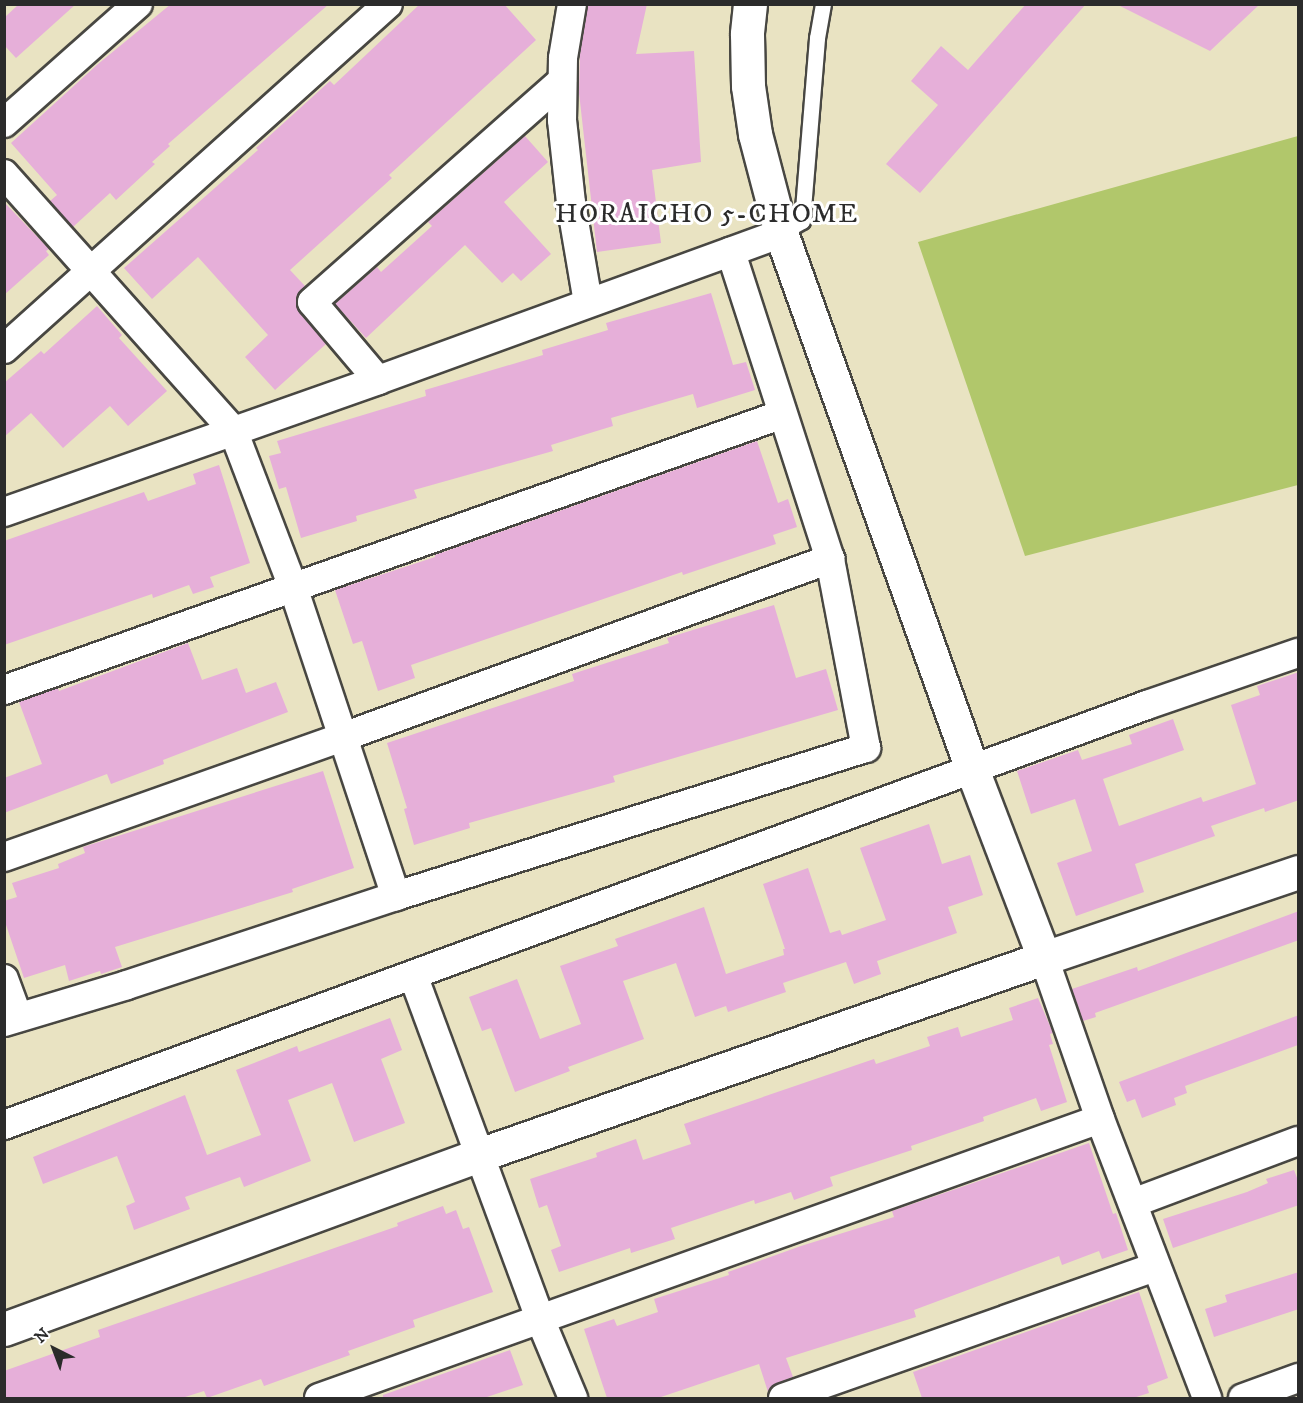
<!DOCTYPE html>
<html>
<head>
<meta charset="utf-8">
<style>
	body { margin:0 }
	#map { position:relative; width:1303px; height:1403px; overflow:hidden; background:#e9e3c2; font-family:"IM FELL DW Pica",serif }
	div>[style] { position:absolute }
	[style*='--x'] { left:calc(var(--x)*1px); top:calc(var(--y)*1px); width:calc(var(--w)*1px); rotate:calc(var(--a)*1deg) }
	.green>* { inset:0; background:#b1c76b }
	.building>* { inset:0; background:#e6afd9 }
	.roads { filter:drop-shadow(2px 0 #484742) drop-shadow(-2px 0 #484742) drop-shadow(0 2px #484742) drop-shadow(0 -2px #484742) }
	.service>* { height:15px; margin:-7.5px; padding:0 7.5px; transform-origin:7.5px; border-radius:7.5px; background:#fff }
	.minor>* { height:28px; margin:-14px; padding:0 14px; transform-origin:14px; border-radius:14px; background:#fff }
	.tertiary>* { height:33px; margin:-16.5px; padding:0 16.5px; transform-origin:16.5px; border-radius:16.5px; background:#fff }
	span { translate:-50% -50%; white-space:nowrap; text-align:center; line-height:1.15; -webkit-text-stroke:6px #fff; paint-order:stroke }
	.neighbourhood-label { font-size:27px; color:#2b2b2b; letter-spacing:1.5px }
	.frame { position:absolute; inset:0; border:6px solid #2b2b2b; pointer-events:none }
	.north { position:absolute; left:24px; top:1319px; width:60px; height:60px; -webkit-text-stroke:4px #fff; paint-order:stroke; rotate:318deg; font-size:16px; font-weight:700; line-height:24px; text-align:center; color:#2b2b2b }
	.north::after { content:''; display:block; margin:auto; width:21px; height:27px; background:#2b2b2b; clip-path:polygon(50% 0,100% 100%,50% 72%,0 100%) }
</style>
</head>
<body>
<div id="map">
	<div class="green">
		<div style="clip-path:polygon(1298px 136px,1298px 485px,1025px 556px,918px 242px)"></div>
	</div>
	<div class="building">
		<div style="clip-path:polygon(19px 4px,76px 4px,16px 58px,4px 45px,4px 18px)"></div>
		<div style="clip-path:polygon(171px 4px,329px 4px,168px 144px,170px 146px,152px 162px,155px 164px,116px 200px,110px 193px,73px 227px,50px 201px,57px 195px,11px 143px,98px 64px)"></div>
		<div style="clip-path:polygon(420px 4px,504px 4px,536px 40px,389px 175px,392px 178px,290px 270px,305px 286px,296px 297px,299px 312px,326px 344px,275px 390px,245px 357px,268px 335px,198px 257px,152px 299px,124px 268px,258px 150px,256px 148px,330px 81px,334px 85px)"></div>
		<div style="clip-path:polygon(588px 4px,647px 4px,636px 54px,694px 51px,701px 162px,652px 170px,661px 243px,597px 252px,579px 93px,580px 54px)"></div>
		<div style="clip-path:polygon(1026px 4px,1086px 4px,920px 193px,886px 164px,938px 105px,911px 81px,941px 46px,968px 70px)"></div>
		<div style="clip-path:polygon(1116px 4px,1260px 4px,1210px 51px)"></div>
		<div style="clip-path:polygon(525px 136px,548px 162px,504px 202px,551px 254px,521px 281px,513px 273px,502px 283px,465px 245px,366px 338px,335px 304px,377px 267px,381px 272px,432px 226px,428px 222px)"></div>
		<div style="clip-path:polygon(4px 202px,49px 249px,46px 251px,49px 255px,4px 295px)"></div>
		<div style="clip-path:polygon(711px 293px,733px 365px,746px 362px,755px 390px,697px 408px,693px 394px,611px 418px,613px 426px,551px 445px,553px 451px,414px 490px,417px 498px,356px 516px,357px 521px,301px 538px,286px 487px,279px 489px,269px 456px,281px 453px,277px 441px,426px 396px,425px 390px,543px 355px,542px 350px,608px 330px,606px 323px)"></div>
		<div style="clip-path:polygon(97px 306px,122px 335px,119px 338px,167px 391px,128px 426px,110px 406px,63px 448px,31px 413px,4px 437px,4px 383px,41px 351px,44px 354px)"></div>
		<div style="clip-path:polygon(757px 441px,778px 503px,788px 499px,797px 527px,773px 535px,776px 544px,683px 575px,682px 572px,411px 665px,415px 678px,378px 691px,362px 641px,353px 644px,335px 590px,435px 557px,435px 555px)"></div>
		<div style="clip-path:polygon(219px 465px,250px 563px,210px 577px,214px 587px,193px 594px,189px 585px,153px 598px,152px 594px,4px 645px,4px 541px,144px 492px,148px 501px,196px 484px,193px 474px)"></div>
		<div style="clip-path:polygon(774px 605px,796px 678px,826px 669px,838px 710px,613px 776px,615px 782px,469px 823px,470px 828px,414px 845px,404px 809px,407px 808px,387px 743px,574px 681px,572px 674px,669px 643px,667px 638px)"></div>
		<div style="clip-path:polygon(188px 643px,202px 680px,237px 668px,246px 693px,276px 682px,288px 712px,163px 760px,164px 764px,111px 784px,107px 774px,4px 813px,4px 778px,42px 764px,19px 702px,58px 688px,59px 691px)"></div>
		<div style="clip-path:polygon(1299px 672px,1299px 800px,1265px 812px,1264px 808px,1211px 826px,1215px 836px,1135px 864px,1144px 892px,1076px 916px,1057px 863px,1092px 851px,1075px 799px,1031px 814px,1017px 771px,1078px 750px,1082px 760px,1132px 744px,1129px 735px,1173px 719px,1184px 750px,1103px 779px,1119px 826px,1201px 797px,1203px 802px,1256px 784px,1231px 705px,1260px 695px,1257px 686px)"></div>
		<div style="clip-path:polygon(323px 771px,354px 868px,292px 889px,293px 892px,115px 947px,122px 967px,101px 974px,100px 971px,69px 981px,65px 965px,24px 978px,4px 919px,4px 901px,17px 897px,12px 883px,59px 868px,58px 864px,85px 853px,83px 847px)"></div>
		<div style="clip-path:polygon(929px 824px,942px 864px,970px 855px,983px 895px,948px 907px,957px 933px,877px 961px,881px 974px,854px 984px,846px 962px,783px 983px,786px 992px,728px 1012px,726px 1006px,695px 1017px,676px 963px,623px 981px,644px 1039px,568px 1067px,570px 1071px,515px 1092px,491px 1028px,482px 1031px,469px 997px,517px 979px,540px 1039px,581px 1024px,560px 966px,618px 946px,615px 939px,704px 907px,726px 974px,784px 955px,783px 949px,785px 949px,763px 884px,808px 868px,830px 933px,840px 930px,842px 935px,886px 920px,860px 848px)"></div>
		<div style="clip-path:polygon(1299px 911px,1299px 940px,1095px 1013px,1096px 1017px,1083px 1021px,1072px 989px,1137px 967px,1138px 971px)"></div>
		<div style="clip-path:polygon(1038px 998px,1053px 1033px,1050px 1034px,1053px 1044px,1049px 1045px,1067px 1102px,1041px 1111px,1036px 1098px,983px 1117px,984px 1121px,911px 1146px,912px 1150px,830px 1177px,833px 1186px,794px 1200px,791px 1192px,755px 1204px,754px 1200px,671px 1228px,675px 1239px,631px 1253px,630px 1248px,559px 1272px,551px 1250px,561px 1246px,547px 1205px,539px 1208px,530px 1179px,597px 1157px,596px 1153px,636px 1139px,643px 1160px,691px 1144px,684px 1124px,874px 1059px,876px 1064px,930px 1046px,927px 1037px,958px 1027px,961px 1037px,1013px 1020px,1009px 1008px)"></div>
		<div style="clip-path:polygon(1299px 1015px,1298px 1045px,1185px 1086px,1187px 1093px,1174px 1098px,1176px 1105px,1142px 1118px,1135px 1099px,1127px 1102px,1119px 1082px)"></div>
		<div style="clip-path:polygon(390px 1018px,402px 1050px,381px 1059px,405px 1123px,354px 1142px,332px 1083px,288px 1100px,311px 1161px,244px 1187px,240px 1177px,185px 1197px,190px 1209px,134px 1230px,126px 1206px,135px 1202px,117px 1156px,43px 1184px,33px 1157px,185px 1095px,207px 1155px,261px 1135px,236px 1070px,297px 1046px,299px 1052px)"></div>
		<div style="clip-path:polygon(1089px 1143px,1113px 1214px,1116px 1213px,1128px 1250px,1102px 1259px,1099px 1251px,1062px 1265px,1059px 1256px,914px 1310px,916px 1317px,786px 1358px,793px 1377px,777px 1383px,768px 1392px,759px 1364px,658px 1398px,607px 1398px,584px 1329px,614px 1319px,617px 1326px,658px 1312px,654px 1299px,729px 1275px,728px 1272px,801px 1246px,894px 1217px,892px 1211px)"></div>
		<div style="clip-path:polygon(1294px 1170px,1299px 1183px,1299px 1205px,1173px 1248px,1163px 1219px,1247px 1192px,1268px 1183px,1266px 1179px)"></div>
		<div style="clip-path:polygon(443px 1206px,446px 1214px,456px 1210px,463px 1229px,469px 1227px,493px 1292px,413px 1320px,415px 1327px,348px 1351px,350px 1355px,264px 1386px,261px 1379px,207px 1398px,204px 1391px,182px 1398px,4px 1398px,4px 1371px,100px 1337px,98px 1330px,398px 1226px,397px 1223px)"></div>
		<div style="clip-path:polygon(1299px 1272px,1299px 1309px,1214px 1337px,1205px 1309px,1227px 1302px,1225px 1295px)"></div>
		<div style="clip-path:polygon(1139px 1292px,1168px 1378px,1147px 1386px,1149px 1393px,1133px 1398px,922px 1398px,913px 1372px)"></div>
		<div style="clip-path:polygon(510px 1350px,523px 1385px,484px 1398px,383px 1398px,383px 1395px)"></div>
	</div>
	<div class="roads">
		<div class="service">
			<div style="--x:781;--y:233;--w:24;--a:-30"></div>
			<div style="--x:802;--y:221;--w:184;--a:-85.3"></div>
			<div style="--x:817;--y:38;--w:35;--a:-80"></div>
		</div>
		<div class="minor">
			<div style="--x:572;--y:4;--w:55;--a:99.5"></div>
			<div style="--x:563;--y:58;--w:62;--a:90.9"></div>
			<div style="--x:562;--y:120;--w:83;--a:83.8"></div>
			<div style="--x:571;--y:203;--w:100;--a:80.3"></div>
			<div style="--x:4;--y:123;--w:179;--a:-41.6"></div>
			<div style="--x:4;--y:174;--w:343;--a:48.2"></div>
			<div style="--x:233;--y:430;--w:168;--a:69.1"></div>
			<div style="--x:293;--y:587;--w:326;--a:71.6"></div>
			<div style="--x:4;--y:349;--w:516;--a:-41.94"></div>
			<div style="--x:378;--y:380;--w:102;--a:-130.2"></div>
			<div style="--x:312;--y:302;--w:334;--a:-41.5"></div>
			<div style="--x:4;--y:512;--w:397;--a:-19.4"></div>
			<div style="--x:378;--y:380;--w:429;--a:-20"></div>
			<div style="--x:4;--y:690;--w:826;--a:-19.51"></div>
			<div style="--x:4;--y:857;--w:360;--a:-19.5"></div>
			<div style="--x:343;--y:737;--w:519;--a:-20.08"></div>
			<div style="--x:1044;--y:958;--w:170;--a:70.8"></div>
			<div style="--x:1100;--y:1119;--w:299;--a:69"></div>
			<div style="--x:413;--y:975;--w:367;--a:69.7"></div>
			<div style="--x:540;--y:1319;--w:86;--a:67.3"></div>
			<div style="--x:4;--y:979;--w:40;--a:69.8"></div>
			<div style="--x:4;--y:1022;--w:128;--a:-16.7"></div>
			<div style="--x:127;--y:985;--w:283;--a:-18.3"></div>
			<div style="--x:396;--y:896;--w:493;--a:-17.5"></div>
			<div style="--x:866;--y:748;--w:192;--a:-100.8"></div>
			<div style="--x:830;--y:559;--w:323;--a:-107.9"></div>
			<div style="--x:4;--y:1125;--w:1218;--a:-20.18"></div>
			<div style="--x:1147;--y:705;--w:160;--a:-19"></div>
			<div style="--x:1133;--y:1203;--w:176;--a:-20.6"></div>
			<div style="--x:319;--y:1398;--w:829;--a:-19.66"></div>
			<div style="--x:783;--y:1398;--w:395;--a:-19.4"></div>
			<div style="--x:1243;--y:1398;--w:59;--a:-20"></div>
		</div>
		<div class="tertiary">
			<div style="--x:750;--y:4;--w:30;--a:96"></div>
			<div style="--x:747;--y:34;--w:52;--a:88.9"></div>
			<div style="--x:748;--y:86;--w:49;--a:81.7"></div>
			<div style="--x:755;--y:134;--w:102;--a:75.3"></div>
			<div style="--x:781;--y:233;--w:569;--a:70.39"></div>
			<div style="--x:972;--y:769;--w:202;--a:69.1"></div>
			<div style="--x:4;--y:1329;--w:506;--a:-20.12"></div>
			<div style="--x:479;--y:1155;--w:598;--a:-19.22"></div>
			<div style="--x:1044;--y:958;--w:268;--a:-18.7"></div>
		</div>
	</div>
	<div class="neighbourhood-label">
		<span style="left:707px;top:215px">HORAICHO 5-CHOME</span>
	</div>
	<div class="frame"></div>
	<div class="north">N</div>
</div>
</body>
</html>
